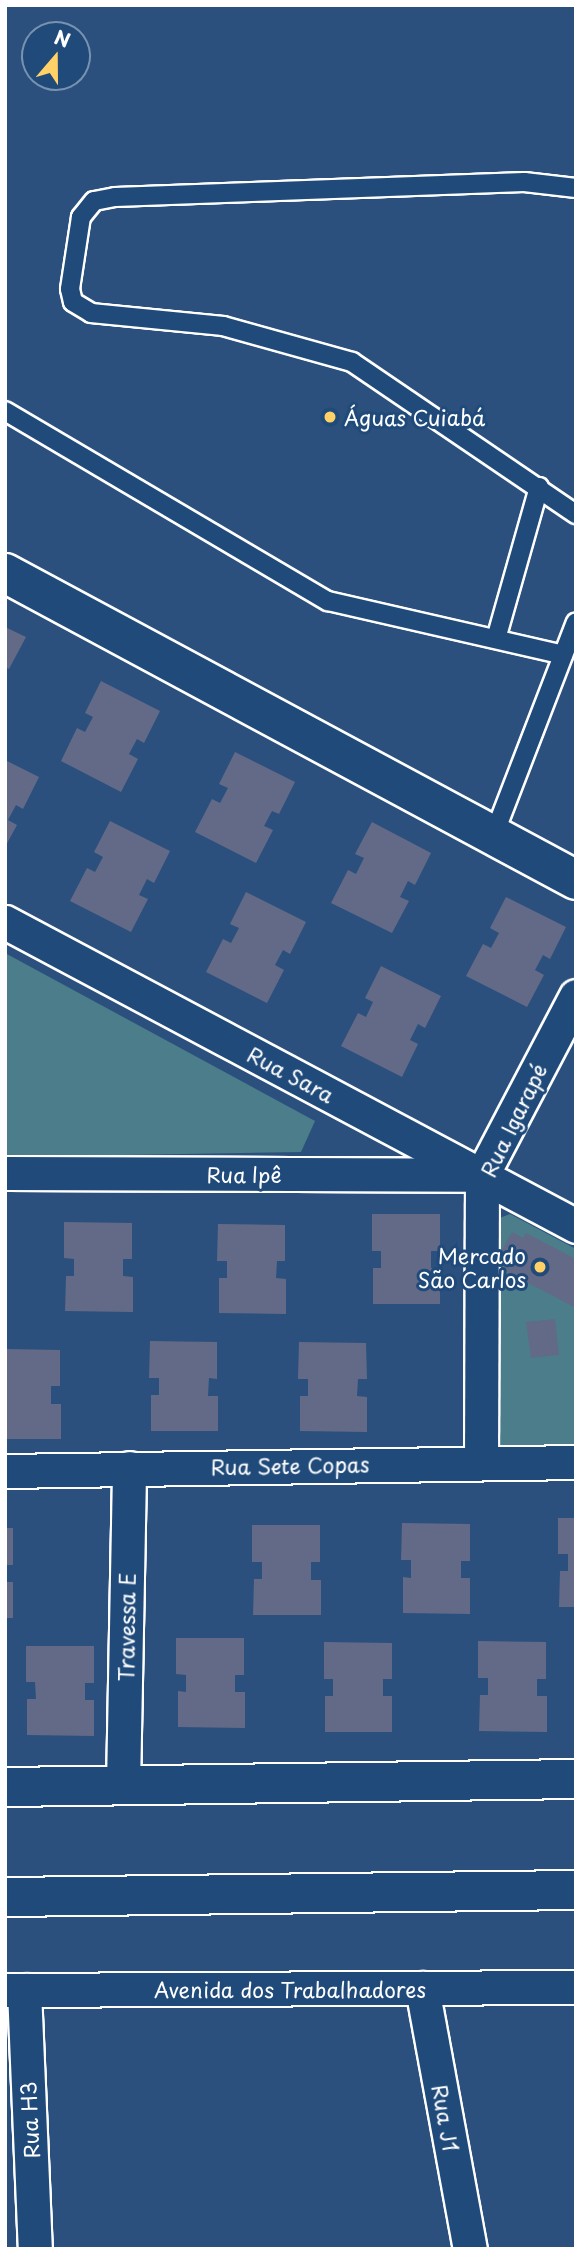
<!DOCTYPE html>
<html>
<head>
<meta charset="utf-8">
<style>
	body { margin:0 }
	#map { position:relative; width:581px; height:2254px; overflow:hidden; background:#2c507d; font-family:"Playpen Sans",sans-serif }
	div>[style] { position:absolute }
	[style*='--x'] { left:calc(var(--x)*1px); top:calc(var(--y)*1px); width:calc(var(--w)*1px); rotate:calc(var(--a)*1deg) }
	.green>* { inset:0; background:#4b7e8a }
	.building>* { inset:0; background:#626a87 }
	.roads { filter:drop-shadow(2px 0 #fff) drop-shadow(-2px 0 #fff) drop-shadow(0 2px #fff) drop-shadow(0 -2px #fff) }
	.service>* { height:18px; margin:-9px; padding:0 9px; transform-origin:9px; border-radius:9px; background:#1f4a7a }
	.minor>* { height:33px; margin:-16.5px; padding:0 16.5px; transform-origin:16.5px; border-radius:16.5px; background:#1f4a7a }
	.secondary>* { height:38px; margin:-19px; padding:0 19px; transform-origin:19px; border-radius:19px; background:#1f4a7a }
	.dots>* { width:19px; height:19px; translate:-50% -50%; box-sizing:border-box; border:4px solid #1f4a7a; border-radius:50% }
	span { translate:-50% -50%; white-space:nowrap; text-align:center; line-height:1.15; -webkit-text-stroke:6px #1f4a7a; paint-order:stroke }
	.poi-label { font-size:21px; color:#fff }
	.left { translate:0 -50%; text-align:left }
	.right { translate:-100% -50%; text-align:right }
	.street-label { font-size:21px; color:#fff }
	.frame { position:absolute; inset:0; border:7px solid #fff; pointer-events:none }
	.north { position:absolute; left:21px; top:21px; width:70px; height:70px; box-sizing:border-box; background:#1f4a7a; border:2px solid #7992af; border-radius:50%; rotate:20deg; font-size:19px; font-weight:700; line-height:28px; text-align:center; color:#fff }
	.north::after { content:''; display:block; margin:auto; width:24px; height:32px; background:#ffd166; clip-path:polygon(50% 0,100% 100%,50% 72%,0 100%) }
</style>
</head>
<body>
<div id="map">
	<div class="green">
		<div style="clip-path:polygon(5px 953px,315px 1121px,301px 1152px,5px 1157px)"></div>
		<div style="clip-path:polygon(510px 1214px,576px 1249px,576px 1451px,499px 1453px,490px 1248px,497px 1219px)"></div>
	</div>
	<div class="building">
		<div style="clip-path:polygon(5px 627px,26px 637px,9px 669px,5px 667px)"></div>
		<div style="clip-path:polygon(101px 681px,160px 711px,144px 743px,137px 739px,129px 754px,138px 759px,121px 792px,61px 761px,77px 728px,85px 732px,93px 717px,85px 713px)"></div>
		<div style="clip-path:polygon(235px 752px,295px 782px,279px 814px,272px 811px,264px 826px,273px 830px,256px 863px,195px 832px,212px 799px,220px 803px,228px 788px,219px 784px)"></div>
		<div style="clip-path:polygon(5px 760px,39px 777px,23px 809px,16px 805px,8px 820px,17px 825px,5px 847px)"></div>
		<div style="clip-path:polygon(110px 821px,170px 851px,154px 883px,147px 879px,139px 895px,148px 899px,131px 932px,70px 901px,87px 868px,95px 872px,103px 857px,94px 852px)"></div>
		<div style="clip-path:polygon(372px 822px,431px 853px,415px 885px,408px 881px,400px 897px,409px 901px,392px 933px,331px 903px,348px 870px,356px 874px,364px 858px,355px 854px)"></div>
		<div style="clip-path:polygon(246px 892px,306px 922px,290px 954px,283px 950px,275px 965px,284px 970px,267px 1003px,206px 972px,223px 939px,231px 943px,239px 928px,230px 924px)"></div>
		<div style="clip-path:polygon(506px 897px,566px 927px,550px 959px,543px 955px,535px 970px,544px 975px,527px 1007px,466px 976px,483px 944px,491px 948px,499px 933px,490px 928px)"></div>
		<div style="clip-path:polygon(381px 966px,441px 996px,425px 1028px,418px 1024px,410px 1040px,418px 1044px,402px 1077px,341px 1046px,358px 1013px,366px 1017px,373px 1002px,365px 998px)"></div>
		<div style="clip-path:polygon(372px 1214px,440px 1214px,440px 1251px,431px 1251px,431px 1268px,440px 1268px,440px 1304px,373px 1304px,373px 1268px,381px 1268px,381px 1251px,372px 1251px)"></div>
		<div style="clip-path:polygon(64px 1222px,132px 1223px,132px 1259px,123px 1259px,123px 1276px,133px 1277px,133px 1312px,65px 1311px,66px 1276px,74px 1276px,74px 1259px,64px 1258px)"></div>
		<div style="clip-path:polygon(218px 1224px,285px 1225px,285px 1261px,277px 1261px,276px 1278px,286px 1279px,286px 1314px,219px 1313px,219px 1278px,227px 1278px,227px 1261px,217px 1261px)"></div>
		<div style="clip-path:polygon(512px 1232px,523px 1238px,526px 1233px,576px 1259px,576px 1308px,503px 1270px,506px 1264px,497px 1259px)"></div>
		<div style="clip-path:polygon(555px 1319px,559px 1355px,531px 1358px,526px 1322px)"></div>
		<div style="clip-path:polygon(150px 1341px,217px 1342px,217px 1379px,209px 1378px,208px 1396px,218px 1396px,218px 1431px,151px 1431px,151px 1395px,159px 1395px,159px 1378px,149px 1378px)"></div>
		<div style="clip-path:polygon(299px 1342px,366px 1343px,367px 1379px,358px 1379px,357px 1396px,367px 1397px,367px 1432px,300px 1431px,300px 1396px,308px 1396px,308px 1379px,298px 1379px)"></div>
		<div style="clip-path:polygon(5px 1349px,60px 1350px,60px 1386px,51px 1386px,51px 1404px,61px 1404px,61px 1439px,5px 1439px)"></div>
		<div style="clip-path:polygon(558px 1518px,576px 1518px,576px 1607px,559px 1607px,560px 1571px,568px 1571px,568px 1554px,558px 1554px)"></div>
		<div style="clip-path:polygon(402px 1523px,470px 1524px,470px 1561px,461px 1561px,461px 1578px,470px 1578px,470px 1614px,403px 1613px,403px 1577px,411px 1578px,411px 1560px,401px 1560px)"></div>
		<div style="clip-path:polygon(252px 1525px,320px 1525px,320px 1562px,311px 1562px,311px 1580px,321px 1580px,321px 1615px,253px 1615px,254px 1579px,262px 1579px,262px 1562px,252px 1562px)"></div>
		<div style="clip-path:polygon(5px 1528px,13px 1528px,13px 1565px,5px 1565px)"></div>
		<div style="clip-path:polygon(5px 1582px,13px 1582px,13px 1618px,5px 1618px)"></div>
		<div style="clip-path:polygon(176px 1638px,244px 1638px,244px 1675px,235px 1675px,235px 1692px,245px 1692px,245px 1728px,178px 1727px,178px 1691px,186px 1692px,186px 1675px,176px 1674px)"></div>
		<div style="clip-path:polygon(478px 1641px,546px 1642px,546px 1679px,537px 1679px,537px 1696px,547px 1696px,547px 1732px,479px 1731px,480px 1695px,488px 1695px,488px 1678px,478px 1678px)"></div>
		<div style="clip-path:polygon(324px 1642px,392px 1643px,392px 1679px,383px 1679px,383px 1696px,392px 1696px,392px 1732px,325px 1732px,325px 1696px,333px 1696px,333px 1679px,324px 1679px)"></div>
		<div style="clip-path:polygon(26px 1646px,94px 1646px,94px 1683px,85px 1683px,85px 1700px,94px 1700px,94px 1736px,27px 1735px,27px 1699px,36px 1699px,35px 1682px,26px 1682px)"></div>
	</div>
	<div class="roads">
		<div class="service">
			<div style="--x:576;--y:188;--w:52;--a:-173.4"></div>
			<div style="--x:524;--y:182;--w:409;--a:177.9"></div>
			<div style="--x:115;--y:197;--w:21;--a:169"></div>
			<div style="--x:94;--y:201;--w:21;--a:129"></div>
			<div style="--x:81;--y:217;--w:73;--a:98.7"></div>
			<div style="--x:70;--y:289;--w:13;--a:77"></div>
			<div style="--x:73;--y:302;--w:21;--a:31"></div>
			<div style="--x:91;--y:313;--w:133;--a:5.6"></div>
			<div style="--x:223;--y:326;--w:134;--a:15.6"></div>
			<div style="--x:352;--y:362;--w:271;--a:34.2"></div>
			<div style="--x:5;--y:411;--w:375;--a:30.5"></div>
			<div style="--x:328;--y:601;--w:241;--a:12.9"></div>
			<div style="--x:496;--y:639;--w:158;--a:-74.2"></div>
			<div style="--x:493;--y:837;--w:230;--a:-68.9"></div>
		</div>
		<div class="minor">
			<div style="--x:5;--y:922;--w:647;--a:28.03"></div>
			<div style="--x:5;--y:1173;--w:470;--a:0.2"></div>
			<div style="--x:481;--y:1462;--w:287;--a:-89.8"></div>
			<div style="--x:482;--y:1175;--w:202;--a:-62.3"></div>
			<div style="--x:5;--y:1471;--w:571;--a:-0.9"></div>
			<div style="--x:123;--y:1785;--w:317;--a:-88.9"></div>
			<div style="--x:422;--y:1988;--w:265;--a:79.6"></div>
			<div style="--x:5;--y:1990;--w:571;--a:-0.3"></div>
			<div style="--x:24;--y:1990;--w:259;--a:87.6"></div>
		</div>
		<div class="secondary">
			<div style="--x:5;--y:573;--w:648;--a:28.26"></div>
			<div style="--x:5;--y:1787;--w:571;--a:-0.8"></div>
			<div style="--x:5;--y:1897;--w:571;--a:-0.7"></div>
		</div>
	</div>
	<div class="dots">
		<div style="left:330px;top:417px;background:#ffd166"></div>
		<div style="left:540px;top:1267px;background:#ffd166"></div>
	</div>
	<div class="poi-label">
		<span class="left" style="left:344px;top:417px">Águas Cuiabá</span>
		<span class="right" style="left:526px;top:1267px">Mercado<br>São Carlos</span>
	</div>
	<div class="street-label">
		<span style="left:291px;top:1074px;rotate:28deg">Rua Sara</span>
		<span style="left:513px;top:1120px;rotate:-64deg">Rua Igarapé</span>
		<span style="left:244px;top:1174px">Rua Ipê</span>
		<span style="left:290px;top:1465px;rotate:-1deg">Rua Sete Copas</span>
		<span style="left:126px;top:1627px;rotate:-89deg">Travessa E</span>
		<span style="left:290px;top:1989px">Avenida dos Trabalhadores</span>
		<span style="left:446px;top:2118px;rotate:80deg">Rua J1</span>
		<span style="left:29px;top:2120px;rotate:-93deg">Rua H3</span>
	</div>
	<div class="frame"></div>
	<div class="north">N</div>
</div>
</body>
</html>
